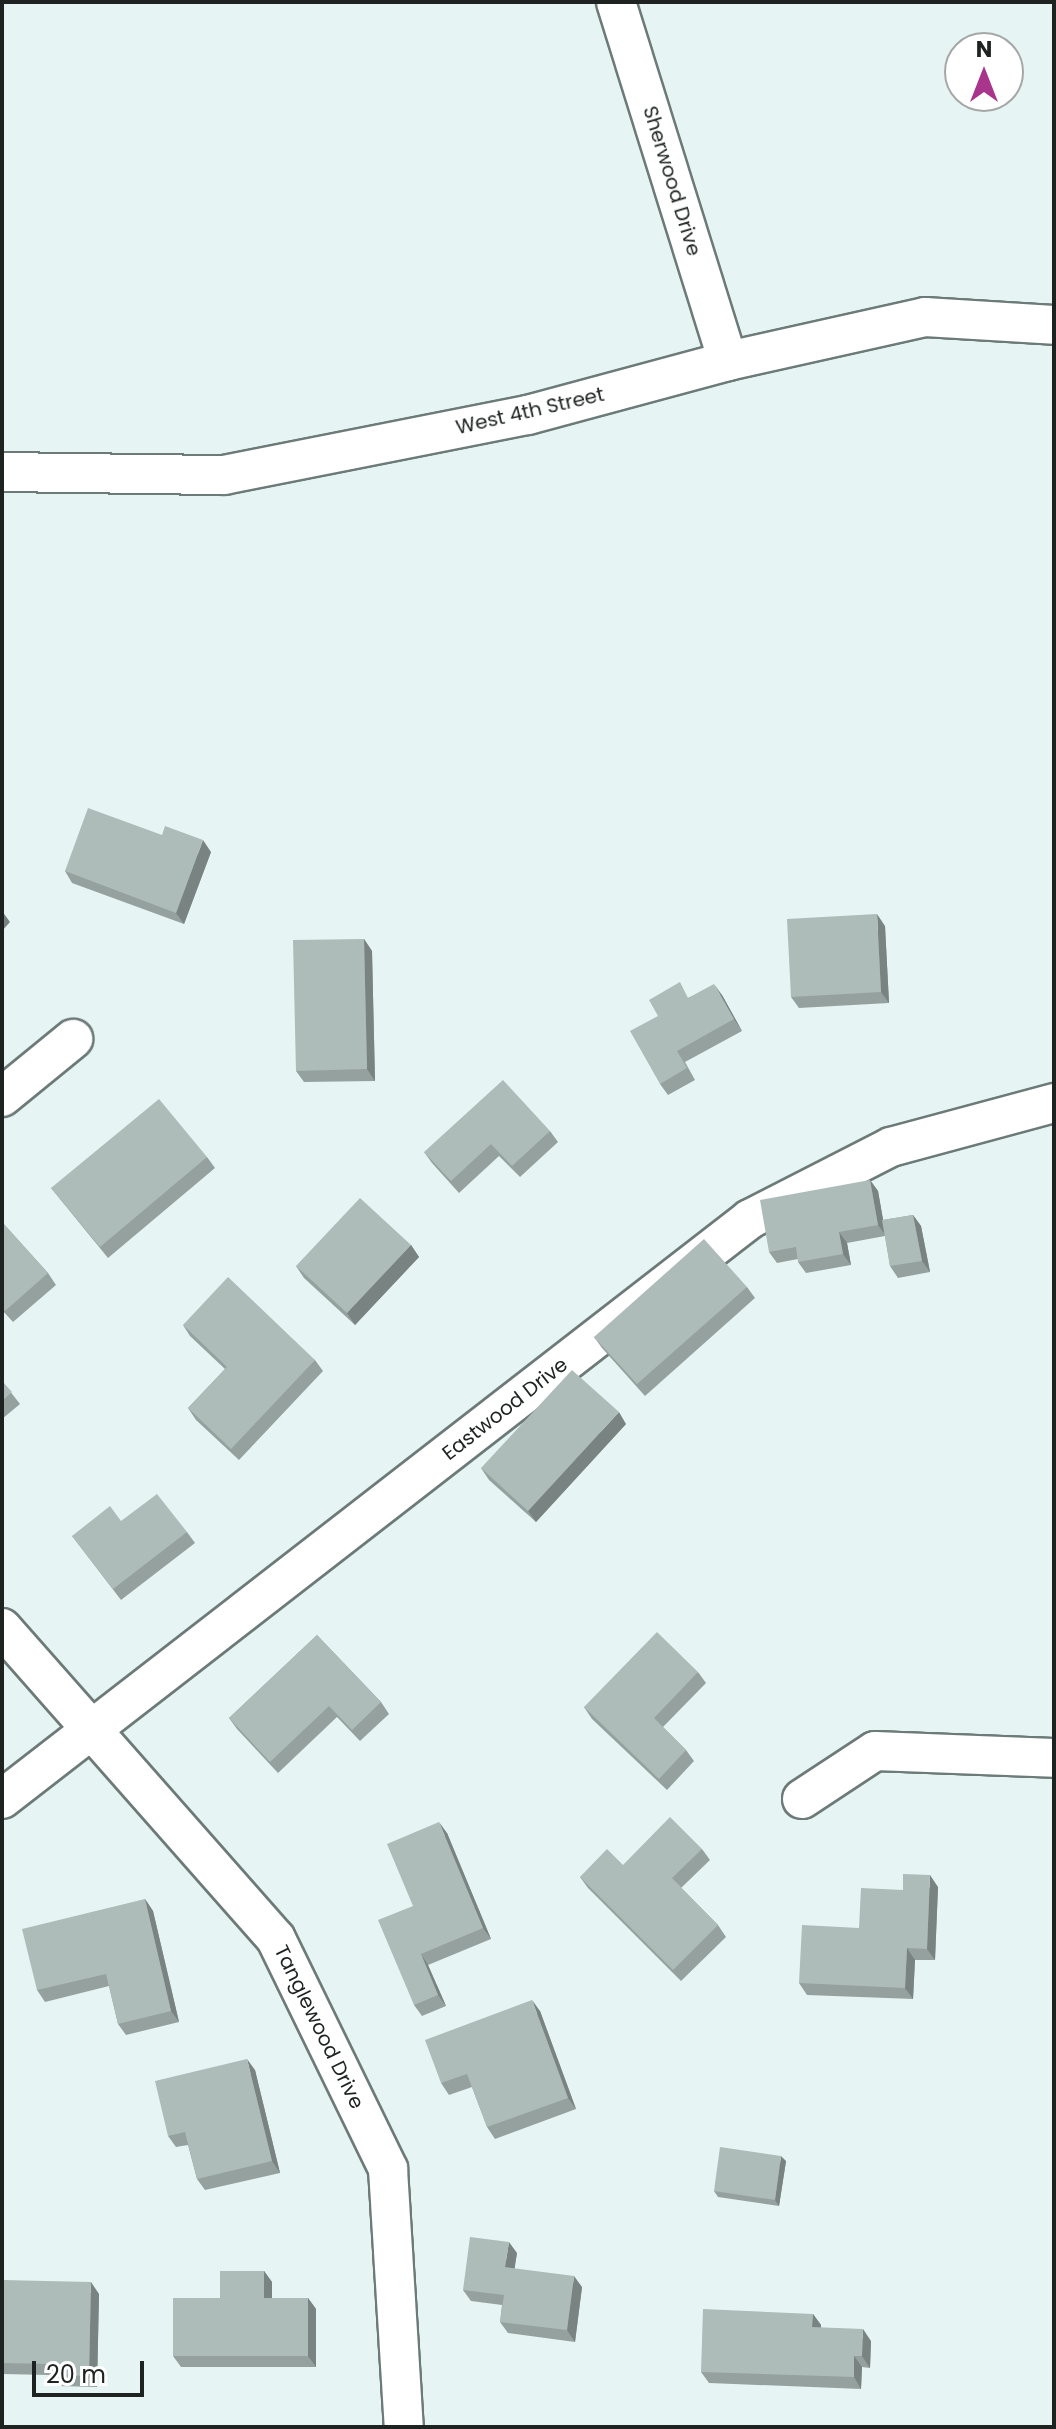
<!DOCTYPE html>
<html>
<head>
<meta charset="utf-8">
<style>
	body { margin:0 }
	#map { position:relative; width:1056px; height:2429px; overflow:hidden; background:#e6f5f4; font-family:Poppins,sans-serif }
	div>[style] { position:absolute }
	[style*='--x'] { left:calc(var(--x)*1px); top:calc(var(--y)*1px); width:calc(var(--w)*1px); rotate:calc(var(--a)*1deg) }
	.roads { filter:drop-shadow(2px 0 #6c7a78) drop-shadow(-2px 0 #6c7a78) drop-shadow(0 2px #6c7a78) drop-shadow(0 -2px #6c7a78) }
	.minor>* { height:38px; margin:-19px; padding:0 19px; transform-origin:19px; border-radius:19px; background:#fff }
	.wall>* { inset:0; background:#95a19f }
	.shaded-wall>* { inset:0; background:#798382 }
	.building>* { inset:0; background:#adbbb9 }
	span { translate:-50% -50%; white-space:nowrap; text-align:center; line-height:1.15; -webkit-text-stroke:6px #fff; paint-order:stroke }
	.street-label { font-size:20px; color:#1e2322 }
	.frame { position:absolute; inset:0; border:4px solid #1e2322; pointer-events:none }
	.north { position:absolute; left:944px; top:32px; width:80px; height:80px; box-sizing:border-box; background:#fff; border:2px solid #a5a7a7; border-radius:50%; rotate:0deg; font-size:22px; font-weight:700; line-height:32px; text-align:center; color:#1e2322 }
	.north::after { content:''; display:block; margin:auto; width:28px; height:36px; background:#a9348c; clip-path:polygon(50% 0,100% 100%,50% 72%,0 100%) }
	.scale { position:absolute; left:32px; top:2361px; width:112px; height:36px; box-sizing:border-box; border:4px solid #1e2322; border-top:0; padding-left:10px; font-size:24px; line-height:28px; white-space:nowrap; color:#1e2322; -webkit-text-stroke:6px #fff; paint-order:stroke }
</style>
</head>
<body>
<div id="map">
	<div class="roads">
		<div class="minor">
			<div style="--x:616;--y:2;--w:376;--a:72.7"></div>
			<div style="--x:2;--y:472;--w:222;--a:0.8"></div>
			<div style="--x:224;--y:475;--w:310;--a:-11.2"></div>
			<div style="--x:528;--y:415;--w:207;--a:-15.1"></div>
			<div style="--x:728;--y:361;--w:202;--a:-12.6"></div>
			<div style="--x:925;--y:317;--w:129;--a:3.5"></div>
			<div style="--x:2;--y:1097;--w:92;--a:-39.2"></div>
			<div style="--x:2;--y:1628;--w:414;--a:48.6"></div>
			<div style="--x:276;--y:1939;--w:256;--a:64"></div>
			<div style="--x:388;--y:2169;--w:258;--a:86.5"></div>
			<div style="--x:2;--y:1799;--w:947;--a:-37.79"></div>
			<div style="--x:750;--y:1219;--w:158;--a:-27.1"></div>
			<div style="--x:891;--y:1147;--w:169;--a:-15.1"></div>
			<div style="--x:802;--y:1799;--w:87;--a:-33.3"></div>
			<div style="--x:875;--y:1751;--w:179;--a:2.2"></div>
		</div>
	</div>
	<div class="wall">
		<div style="clip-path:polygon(211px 852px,184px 924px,72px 883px,65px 871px)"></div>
		<div style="clip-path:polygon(885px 926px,889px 1003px,799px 1008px,791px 997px)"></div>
		<div style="clip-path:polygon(364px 939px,372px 951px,375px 1081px,304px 1082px,296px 1071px)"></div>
		<div style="clip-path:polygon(722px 995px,742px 1031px,685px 1062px,695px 1080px,668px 1095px,660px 1084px,689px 997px)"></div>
		<div style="clip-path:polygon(550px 1131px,558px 1142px,520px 1177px,499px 1156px,459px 1193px,432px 1163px,424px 1152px)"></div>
		<div style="clip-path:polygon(207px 1157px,215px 1168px,108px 1258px,51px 1188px)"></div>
		<div style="clip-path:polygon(870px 1180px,878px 1191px,883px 1220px,913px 1215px,921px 1226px,930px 1272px,898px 1278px,890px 1266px,885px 1236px,847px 1243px,851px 1265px,806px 1273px,798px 1262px,798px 1259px,777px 1263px,769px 1252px)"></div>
		<div style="clip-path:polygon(2px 1222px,48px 1273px,56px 1285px,13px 1322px,2px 1310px)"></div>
		<div style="clip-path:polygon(411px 1245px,419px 1257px,355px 1325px,304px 1278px,296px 1266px)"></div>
		<div style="clip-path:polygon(747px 1287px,755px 1298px,645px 1396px,602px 1348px,594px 1337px)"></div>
		<div style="clip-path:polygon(183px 1325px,315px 1360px,323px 1371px,239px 1460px,196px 1420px,188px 1408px,225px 1369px,190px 1336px)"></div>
		<div style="clip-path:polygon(2px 1381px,20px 1404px,2px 1419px)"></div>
		<div style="clip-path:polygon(626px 1424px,536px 1522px,489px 1480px,481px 1468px)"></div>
		<div style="clip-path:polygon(121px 1521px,187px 1532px,195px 1543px,121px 1600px,72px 1536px)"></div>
		<div style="clip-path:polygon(317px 1635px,381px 1702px,389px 1714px,360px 1741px,337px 1717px,278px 1773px,237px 1729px,229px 1718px)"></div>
		<div style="clip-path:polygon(698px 1672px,706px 1683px,663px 1727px,686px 1750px,694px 1761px,667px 1790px,592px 1719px,584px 1707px)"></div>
		<div style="clip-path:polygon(447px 1833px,491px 1939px,428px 1965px,446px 2006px,422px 2016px,414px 2005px,413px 1906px)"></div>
		<div style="clip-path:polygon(702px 1849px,710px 1860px,681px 1888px,718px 1925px,726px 1937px,681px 1981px,588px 1888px,580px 1877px,623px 1865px)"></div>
		<div style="clip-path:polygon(938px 1887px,935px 1960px,915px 1960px,913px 1999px,807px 1995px,799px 1983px,859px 1928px,903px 1890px)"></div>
		<div style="clip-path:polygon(145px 1899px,153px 1911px,179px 2022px,126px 2035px,118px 2024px,109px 1986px,45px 2002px,37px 1990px)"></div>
		<div style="clip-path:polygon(540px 2011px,576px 2109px,495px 2139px,487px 2127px,472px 2087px,449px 2095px,441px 2083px)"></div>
		<div style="clip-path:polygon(255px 2070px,280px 2173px,205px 2190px,197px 2179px,188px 2145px,176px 2147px,168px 2136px)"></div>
		<div style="clip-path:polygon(786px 2161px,779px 2206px,718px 2197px,714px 2191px)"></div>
		<div style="clip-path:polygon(517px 2253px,514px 2269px,582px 2287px,575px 2342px,508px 2333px,500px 2322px,502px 2305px,471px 2301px,463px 2290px)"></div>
		<div style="clip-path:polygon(264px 2271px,272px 2282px,272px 2298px,308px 2298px,316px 2309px,316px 2367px,181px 2367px,173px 2356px,220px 2298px)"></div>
		<div style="clip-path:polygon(2px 2280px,99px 2294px,97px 2387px,57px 2386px,49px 2375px,2px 2374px)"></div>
		<div style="clip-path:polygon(813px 2314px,821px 2325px,821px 2328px,871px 2341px,870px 2368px,862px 2367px,861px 2389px,709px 2383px,701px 2372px)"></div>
	</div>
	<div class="shaded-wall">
		<div style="clip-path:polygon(203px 840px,211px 852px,184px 924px,176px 913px)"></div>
		<div style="clip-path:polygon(2px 911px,10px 922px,2px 931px)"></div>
		<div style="clip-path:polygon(877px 914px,885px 926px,889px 1003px,881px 992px)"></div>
		<div style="clip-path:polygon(364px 939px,372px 951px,375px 1081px,367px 1069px)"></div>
		<div style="clip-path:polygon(714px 984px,722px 995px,742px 1031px,734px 1019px)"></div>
		<div style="clip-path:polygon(870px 1180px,878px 1191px,886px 1236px,878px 1225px)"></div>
		<div style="clip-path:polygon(913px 1215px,921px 1226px,930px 1272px,922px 1261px)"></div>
		<div style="clip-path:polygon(839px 1232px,847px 1243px,851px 1265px,843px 1254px)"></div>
		<div style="clip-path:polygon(411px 1245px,419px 1257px,355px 1325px,347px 1313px)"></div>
		<div style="clip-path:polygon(619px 1412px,626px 1424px,536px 1522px,528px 1511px)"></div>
		<div style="clip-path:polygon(439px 1822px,447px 1833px,491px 1939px,483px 1928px)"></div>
		<div style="clip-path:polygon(930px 1875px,938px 1887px,935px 1960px,927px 1949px)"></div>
		<div style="clip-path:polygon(145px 1899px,153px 1911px,179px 2022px,171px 2011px)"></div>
		<div style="clip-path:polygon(907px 1948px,915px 1960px,913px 1999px,905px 1988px)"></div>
		<div style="clip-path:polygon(421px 1954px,428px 1965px,446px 2006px,438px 1995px)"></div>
		<div style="clip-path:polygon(532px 2000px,540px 2011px,576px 2109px,568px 2098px)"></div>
		<div style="clip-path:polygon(247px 2059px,255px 2070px,280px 2173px,272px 2161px)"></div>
		<div style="clip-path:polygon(781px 2156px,786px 2161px,779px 2206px,775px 2200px)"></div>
		<div style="clip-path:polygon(509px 2242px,517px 2253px,513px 2279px,505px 2267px)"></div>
		<div style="clip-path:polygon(264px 2271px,272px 2282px,272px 2309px,264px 2298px)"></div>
		<div style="clip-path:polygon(574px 2276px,582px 2287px,575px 2342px,567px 2330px)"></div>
		<div style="clip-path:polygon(91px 2282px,99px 2294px,97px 2387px,89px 2376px)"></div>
		<div style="clip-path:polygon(308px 2298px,316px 2309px,316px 2367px,308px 2356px)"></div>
		<div style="clip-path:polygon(813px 2314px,821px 2325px,820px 2339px,812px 2327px)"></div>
		<div style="clip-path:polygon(863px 2329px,871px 2341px,870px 2368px,862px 2356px)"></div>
		<div style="clip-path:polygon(854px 2356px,862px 2367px,861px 2389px,854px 2377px)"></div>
	</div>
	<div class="building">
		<div style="clip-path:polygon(88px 808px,162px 835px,165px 826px,203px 840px,176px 913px,65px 871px)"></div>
		<div style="clip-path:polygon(877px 914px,881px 992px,791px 997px,787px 919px)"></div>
		<div style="clip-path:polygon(364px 939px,367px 1069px,296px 1071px,293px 940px)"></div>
		<div style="clip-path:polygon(680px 982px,688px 998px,714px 984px,734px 1019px,677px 1051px,687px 1068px,660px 1084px,630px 1031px,658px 1016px,649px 1000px)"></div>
		<div style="clip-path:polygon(503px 1080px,550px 1131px,512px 1166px,491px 1144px,451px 1181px,424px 1152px)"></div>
		<div style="clip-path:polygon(159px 1099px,207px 1157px,100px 1247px,51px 1188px)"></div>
		<div style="clip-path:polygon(870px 1180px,878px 1225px,839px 1232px,843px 1254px,798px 1262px,796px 1247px,769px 1252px,760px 1200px)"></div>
		<div style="clip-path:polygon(360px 1198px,411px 1245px,347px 1313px,296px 1266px)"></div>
		<div style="clip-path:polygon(913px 1215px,922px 1261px,890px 1266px,882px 1220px)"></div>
		<div style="clip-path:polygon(2px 1222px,48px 1273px,5px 1311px,2px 1308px)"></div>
		<div style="clip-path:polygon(704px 1239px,747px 1287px,637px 1384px,594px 1337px)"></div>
		<div style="clip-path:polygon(228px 1277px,315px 1360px,231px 1449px,188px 1408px,227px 1367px,183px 1325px)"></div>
		<div style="clip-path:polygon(572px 1370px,619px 1412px,528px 1511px,481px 1468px)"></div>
		<div style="clip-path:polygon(2px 1381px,12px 1392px,2px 1401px)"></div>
		<div style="clip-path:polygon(157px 1494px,187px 1532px,113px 1589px,72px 1536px,110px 1506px,121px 1521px)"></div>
		<div style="clip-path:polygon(657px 1632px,698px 1672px,654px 1718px,686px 1750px,659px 1779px,584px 1707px)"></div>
		<div style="clip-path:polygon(317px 1635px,381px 1702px,352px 1730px,329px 1706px,270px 1762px,229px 1718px)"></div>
		<div style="clip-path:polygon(670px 1817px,702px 1849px,672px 1878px,718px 1925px,673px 1970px,580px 1877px,607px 1849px,623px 1865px)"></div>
		<div style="clip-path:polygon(439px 1822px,483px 1928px,421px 1954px,438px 1995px,414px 2005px,378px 1920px,413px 1906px,387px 1844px)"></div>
		<div style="clip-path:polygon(903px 1874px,930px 1875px,927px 1949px,907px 1948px,905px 1988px,799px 1983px,802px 1925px,859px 1928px,861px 1888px,903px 1890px)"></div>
		<div style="clip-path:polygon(145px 1899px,171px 2011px,118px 2024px,106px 1974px,37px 1990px,22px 1929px)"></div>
		<div style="clip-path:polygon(532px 2000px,568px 2098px,487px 2127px,467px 2074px,441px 2083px,425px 2040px)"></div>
		<div style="clip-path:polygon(247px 2059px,272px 2161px,197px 2179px,185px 2132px,168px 2136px,155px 2081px)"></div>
		<div style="clip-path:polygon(720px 2147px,781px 2156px,775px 2200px,714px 2191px)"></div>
		<div style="clip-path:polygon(470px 2237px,509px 2242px,505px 2267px,574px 2276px,567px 2330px,500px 2322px,504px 2295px,463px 2290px)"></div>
		<div style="clip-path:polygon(220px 2271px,264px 2271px,264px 2298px,308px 2298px,308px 2356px,173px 2356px,173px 2298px,220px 2298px)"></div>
		<div style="clip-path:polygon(2px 2280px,91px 2282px,89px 2376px,49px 2375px,49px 2364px,2px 2363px)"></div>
		<div style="clip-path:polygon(703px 2309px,813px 2314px,812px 2327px,863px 2329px,862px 2356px,854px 2356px,854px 2377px,701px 2372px)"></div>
	</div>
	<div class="street-label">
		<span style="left:672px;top:181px;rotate:73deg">Sherwood Drive</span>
		<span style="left:530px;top:411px;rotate:-13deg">West 4th Street</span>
		<span style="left:505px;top:1409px;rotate:-38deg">Eastwood Drive</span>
		<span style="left:319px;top:2027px;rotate:64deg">Tanglewood Drive</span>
	</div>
	<div class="frame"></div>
	<div class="north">N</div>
	<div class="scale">20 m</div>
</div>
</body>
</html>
